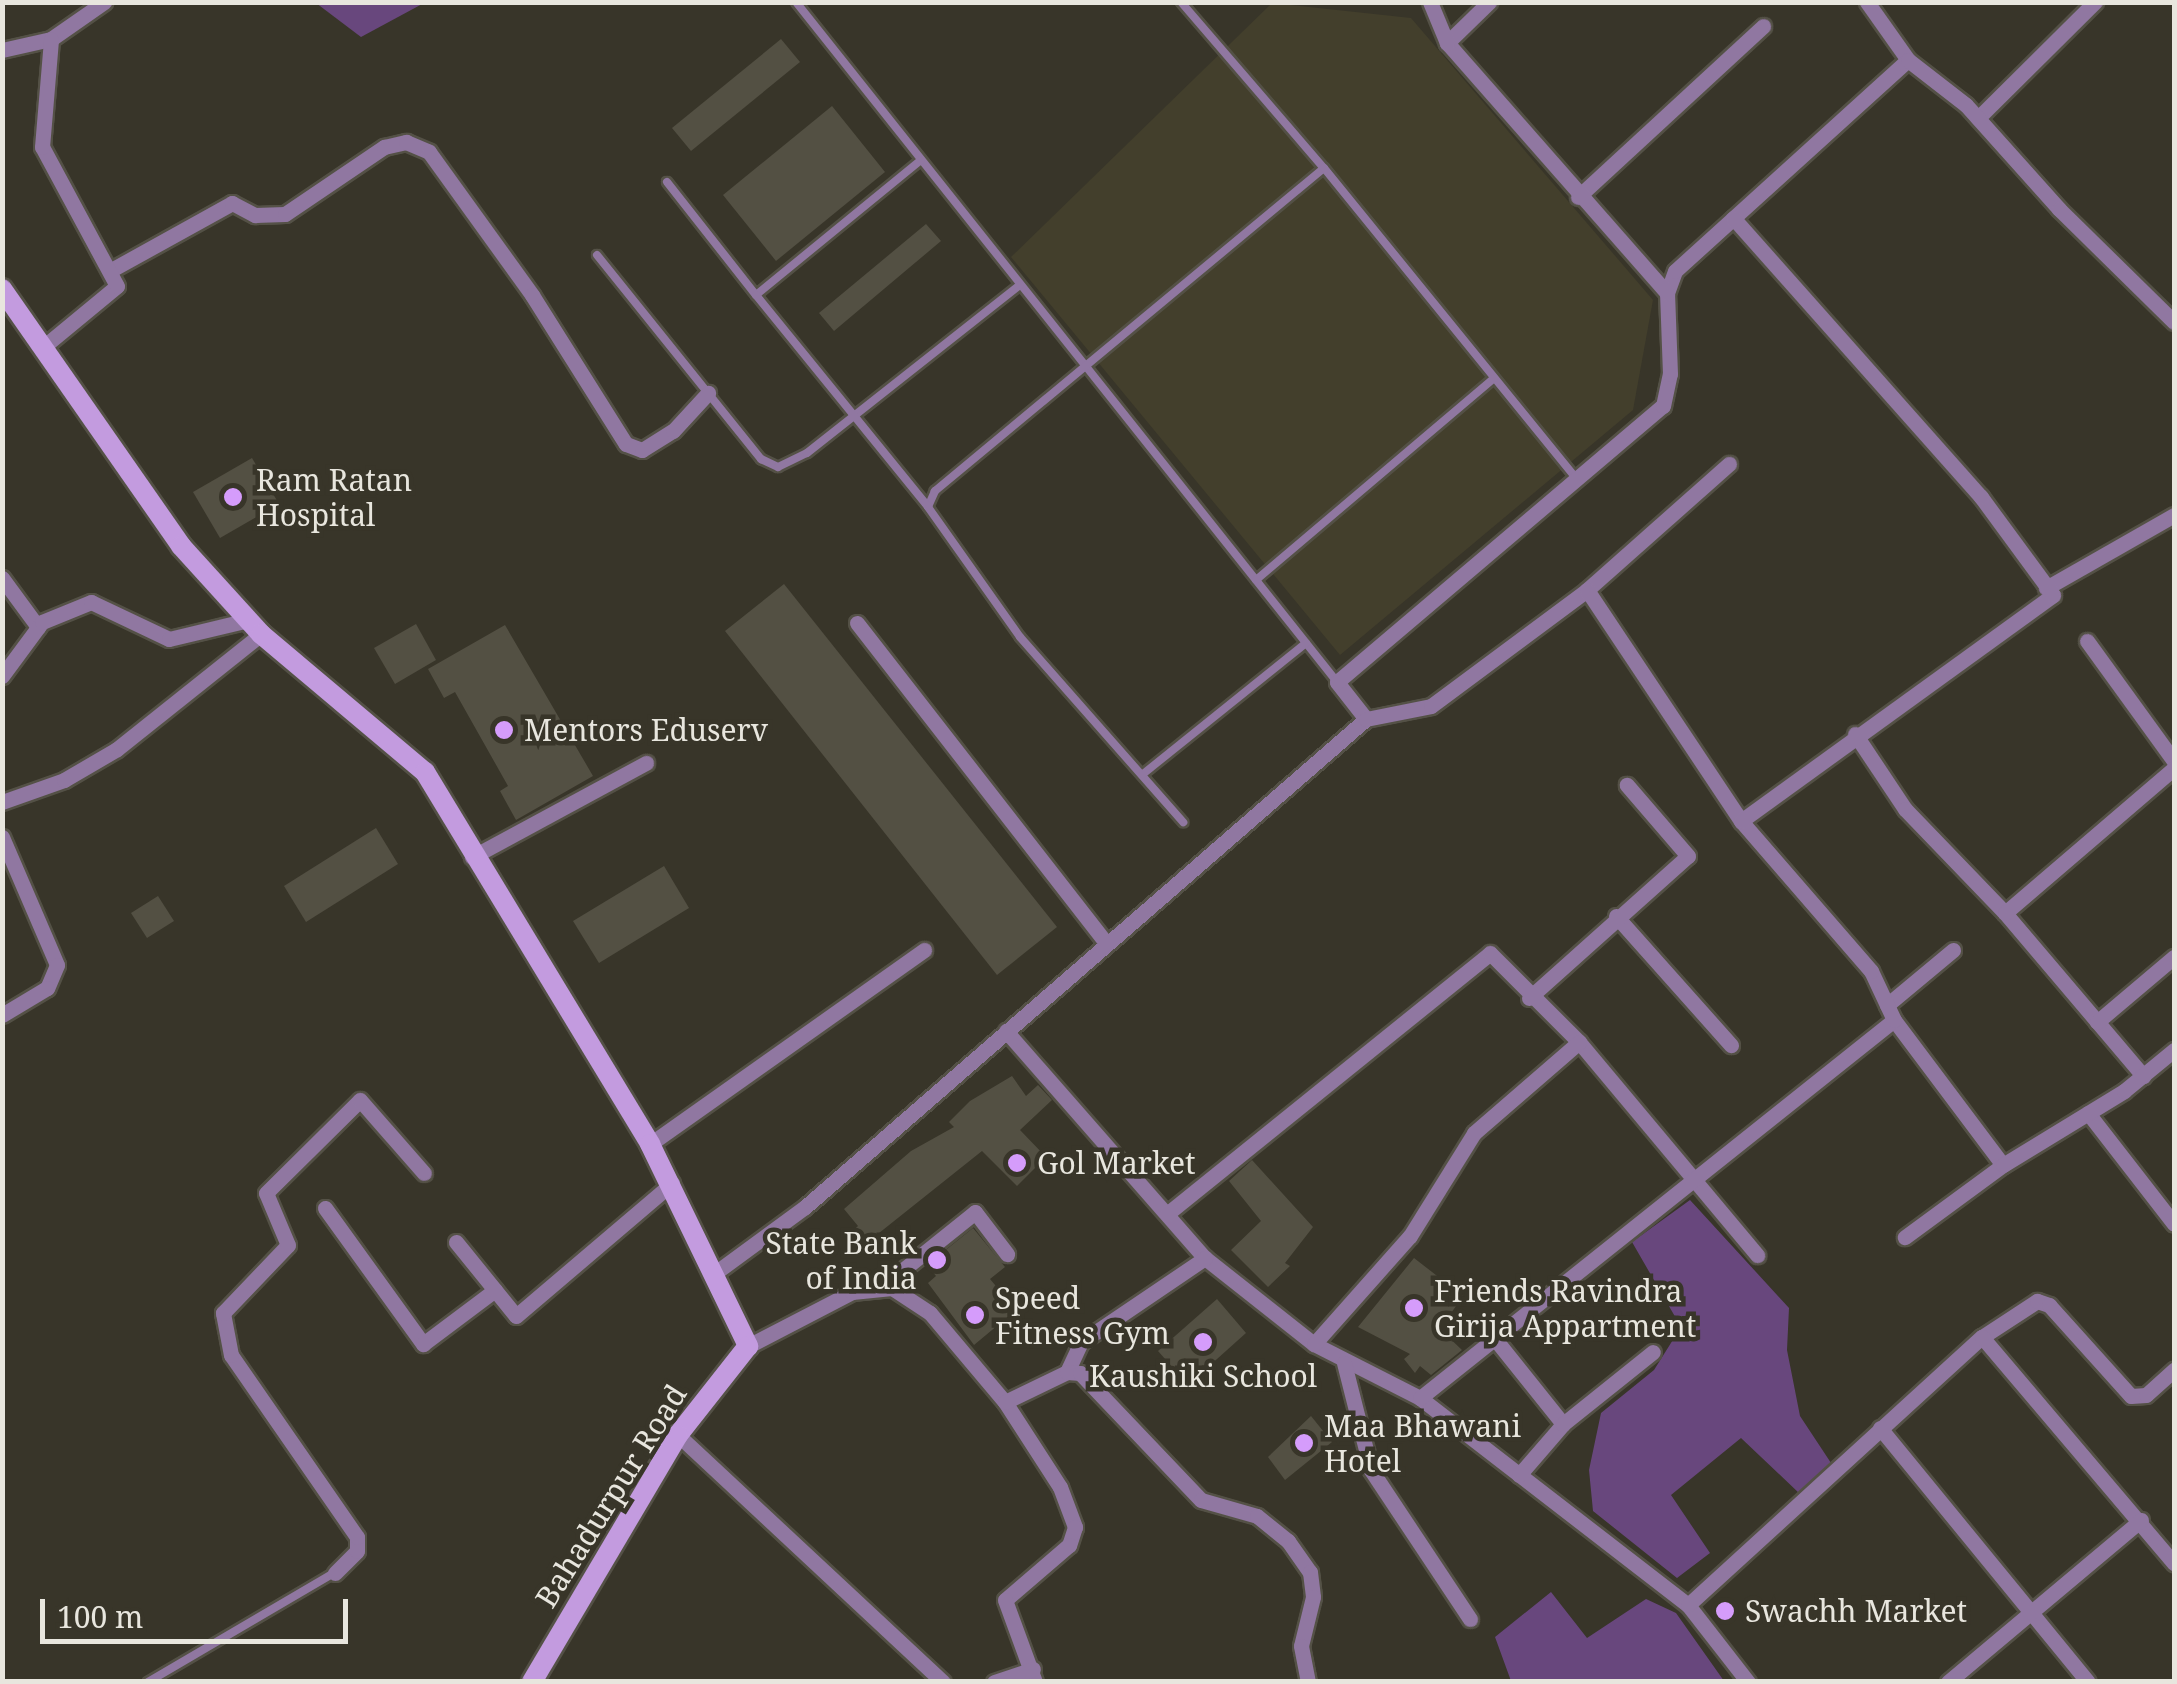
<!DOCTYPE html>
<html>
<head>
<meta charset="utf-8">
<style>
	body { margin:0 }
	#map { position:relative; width:2177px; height:1684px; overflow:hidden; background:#383529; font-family:"Noto Serif",serif }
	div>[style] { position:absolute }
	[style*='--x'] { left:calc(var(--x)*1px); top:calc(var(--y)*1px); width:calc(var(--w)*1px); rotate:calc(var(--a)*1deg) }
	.built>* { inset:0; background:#433f2c }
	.water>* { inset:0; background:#68477d }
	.building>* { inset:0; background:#535043 }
	.roads { filter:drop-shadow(2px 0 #545146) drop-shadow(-2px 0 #545146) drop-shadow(0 2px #545146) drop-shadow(0 -2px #545146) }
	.lane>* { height:8px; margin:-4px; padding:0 4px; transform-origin:4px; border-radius:4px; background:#9077a1 }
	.street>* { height:15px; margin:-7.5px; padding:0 7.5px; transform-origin:7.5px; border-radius:7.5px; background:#9077a1 }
	.secondary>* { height:20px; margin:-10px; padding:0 10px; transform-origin:10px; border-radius:10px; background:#c39bdf }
	.dots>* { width:28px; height:28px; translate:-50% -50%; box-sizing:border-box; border:5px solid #383529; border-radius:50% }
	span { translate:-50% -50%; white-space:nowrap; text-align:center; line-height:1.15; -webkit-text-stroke:9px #383529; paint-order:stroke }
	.poi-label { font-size:30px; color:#e8e6de }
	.left { translate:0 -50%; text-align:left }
	.right { translate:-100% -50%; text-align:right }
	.street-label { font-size:30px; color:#e8e6de }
	.frame { position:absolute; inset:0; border:5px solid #e8e6de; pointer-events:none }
	.scale { position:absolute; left:40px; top:1599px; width:308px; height:45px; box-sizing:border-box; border:5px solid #e8e6de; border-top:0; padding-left:12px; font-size:30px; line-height:35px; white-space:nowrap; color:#e8e6de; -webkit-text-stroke:8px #383529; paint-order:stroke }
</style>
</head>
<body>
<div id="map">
	<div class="built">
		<div style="clip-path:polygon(1272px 3px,1411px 18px,1653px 300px,1633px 410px,1340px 655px,1011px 257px)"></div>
	</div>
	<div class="water">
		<div style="clip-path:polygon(316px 3px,424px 3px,361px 37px)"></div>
		<div style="clip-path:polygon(1690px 1200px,1789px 1308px,1787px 1350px,1800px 1416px,1833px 1466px,1800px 1494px,1741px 1438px,1671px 1495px,1710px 1553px,1677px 1578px,1593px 1511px,1589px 1470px,1601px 1413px,1654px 1370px,1681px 1327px,1632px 1242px)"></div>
		<div style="clip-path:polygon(1551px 1592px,1587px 1638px,1646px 1599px,1676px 1613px,1724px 1681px,1511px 1681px,1495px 1637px)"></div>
	</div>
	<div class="building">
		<div style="clip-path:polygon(781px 39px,800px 62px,691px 151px,672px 128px)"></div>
		<div style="clip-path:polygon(832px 106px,885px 172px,776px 261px,723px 195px)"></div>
		<div style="clip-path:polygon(926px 224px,941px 241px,834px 331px,819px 313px)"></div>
		<div style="clip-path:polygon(252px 458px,279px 504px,220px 538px,193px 492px)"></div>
		<div style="clip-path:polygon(784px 584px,1057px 927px,997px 975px,725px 631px)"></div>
		<div style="clip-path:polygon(416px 624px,436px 660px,395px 684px,374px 648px)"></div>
		<div style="clip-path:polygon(505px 625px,593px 776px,516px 820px,500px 791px,508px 786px,455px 692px,444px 698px,428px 669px)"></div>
		<div style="clip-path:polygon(376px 828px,398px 864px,306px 922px,284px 886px)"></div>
		<div style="clip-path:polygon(664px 866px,689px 908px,599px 963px,573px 921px)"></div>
		<div style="clip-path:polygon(158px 896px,174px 921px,147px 938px,131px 913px)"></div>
		<div style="clip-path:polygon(1012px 1076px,1026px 1096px,1038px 1085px,1052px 1100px,1020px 1130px,1046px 1157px,1017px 1186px,982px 1151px,859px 1249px,847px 1236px,858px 1226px,844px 1209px,911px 1151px,954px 1127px,949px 1122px,970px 1101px)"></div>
		<div style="clip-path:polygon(1252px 1160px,1313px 1227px,1285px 1263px,1290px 1266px,1268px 1287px,1231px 1250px,1261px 1221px,1229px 1181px)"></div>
		<div style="clip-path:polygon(973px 1228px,1005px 1267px,990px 1279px,1016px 1310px,974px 1345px,928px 1283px,936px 1276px,927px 1265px)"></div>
		<div style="clip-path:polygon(1414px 1258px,1463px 1296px,1440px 1329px,1462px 1350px,1431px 1375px,1420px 1366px,1415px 1373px,1404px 1359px,1410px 1354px,1358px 1327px)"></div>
		<div style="clip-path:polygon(1217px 1299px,1246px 1333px,1188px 1385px,1158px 1351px)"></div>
		<div style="clip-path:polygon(1311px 1416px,1332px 1442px,1285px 1480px,1268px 1457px)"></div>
	</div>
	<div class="roads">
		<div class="lane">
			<div style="--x:796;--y:2;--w:869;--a:51.49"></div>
			<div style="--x:1181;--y:2;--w:219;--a:49.3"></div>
			<div style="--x:1324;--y:168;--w:506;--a:140.3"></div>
			<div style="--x:935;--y:491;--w:17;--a:114"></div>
			<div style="--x:928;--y:507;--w:159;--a:54.7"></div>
			<div style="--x:1020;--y:637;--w:247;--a:48.6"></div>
			<div style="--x:1324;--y:168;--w:401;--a:50.9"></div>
			<div style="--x:667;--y:182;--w:144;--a:51.8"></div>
			<div style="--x:756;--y:295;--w:212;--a:-39.3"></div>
			<div style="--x:597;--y:255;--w:262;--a:51.2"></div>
			<div style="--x:761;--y:459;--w:19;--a:25"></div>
			<div style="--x:778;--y:467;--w:32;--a:-26"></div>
			<div style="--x:807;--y:453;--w:271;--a:-38.3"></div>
			<div style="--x:756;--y:295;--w:273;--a:50.9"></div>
			<div style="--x:1256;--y:580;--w:312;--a:-40.3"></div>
			<div style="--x:1143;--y:774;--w:209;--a:-38.8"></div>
			<div style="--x:148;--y:1682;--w:216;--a:-30.4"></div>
		</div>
		<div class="street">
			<div style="--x:1867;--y:2;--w:71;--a:54.7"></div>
			<div style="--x:1447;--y:43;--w:59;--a:-44.3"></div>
			<div style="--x:2;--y:50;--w:50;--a:-12.7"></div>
			<div style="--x:51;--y:39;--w:65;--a:-34.9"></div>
			<div style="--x:1978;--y:118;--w:165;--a:-44.8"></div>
			<div style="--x:1578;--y:197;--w:252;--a:-42.7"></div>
			<div style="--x:113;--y:269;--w:136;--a:-29"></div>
			<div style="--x:232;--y:203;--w:26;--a:28"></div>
			<div style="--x:255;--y:215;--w:30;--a:-2"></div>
			<div style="--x:285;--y:214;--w:120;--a:-34.1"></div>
			<div style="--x:384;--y:147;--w:23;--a:-13"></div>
			<div style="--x:406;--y:142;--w:25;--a:23"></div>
			<div style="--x:429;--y:152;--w:176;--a:54.2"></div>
			<div style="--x:532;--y:295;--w:176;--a:57.8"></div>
			<div style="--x:626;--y:444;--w:17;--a:21"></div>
			<div style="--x:642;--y:450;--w:36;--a:-32"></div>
			<div style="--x:673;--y:431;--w:52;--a:-47.4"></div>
			<div style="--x:1667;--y:293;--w:23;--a:-70"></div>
			<div style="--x:1675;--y:271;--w:314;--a:-42.2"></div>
			<div style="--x:1908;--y:60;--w:73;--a:37.8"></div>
			<div style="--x:1966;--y:105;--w:140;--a:48.2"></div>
			<div style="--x:2059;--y:209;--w:161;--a:44.5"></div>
			<div style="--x:42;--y:348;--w:97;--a:-39.6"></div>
			<div style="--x:117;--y:286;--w:158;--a:-118.3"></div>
			<div style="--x:42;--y:147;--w:108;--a:-85.2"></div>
			<div style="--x:2;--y:578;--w:61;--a:53.7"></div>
			<div style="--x:2046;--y:588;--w:147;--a:-29.7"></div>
			<div style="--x:1587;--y:590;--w:190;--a:-41.6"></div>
			<div style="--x:857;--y:623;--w:407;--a:52.1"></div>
			<div style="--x:2087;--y:641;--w:148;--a:54.1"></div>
			<div style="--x:2;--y:676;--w:67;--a:-53.5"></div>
			<div style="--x:42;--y:622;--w:53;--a:-22.2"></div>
			<div style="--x:91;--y:602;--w:86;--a:25.4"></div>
			<div style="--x:169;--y:639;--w:81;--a:-13.5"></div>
			<div style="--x:1366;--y:719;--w:47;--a:-128.1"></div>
			<div style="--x:1337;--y:682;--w:427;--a:-40.3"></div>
			<div style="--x:1663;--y:406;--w:33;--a:-78"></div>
			<div style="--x:1670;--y:374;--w:81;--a:-92.1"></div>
			<div style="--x:1667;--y:293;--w:333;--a:-131.3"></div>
			<div style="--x:1447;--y:43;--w:44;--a:-112.5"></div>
			<div style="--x:1855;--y:734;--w:90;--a:56.3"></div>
			<div style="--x:1905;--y:809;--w:144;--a:46.1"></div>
			<div style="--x:2005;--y:913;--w:214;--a:49.7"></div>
			<div style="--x:2;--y:802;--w:66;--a:-19.5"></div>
			<div style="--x:64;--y:780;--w:61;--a:-30.3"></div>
			<div style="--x:117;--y:749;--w:184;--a:-38.6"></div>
			<div style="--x:2;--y:837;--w:139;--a:66.7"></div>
			<div style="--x:57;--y:965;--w:25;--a:113"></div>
			<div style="--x:47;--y:988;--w:52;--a:149"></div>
			<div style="--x:472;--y:857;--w:198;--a:-28.4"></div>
			<div style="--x:2005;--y:913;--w:223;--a:-40.6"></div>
			<div style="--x:1616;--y:916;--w:173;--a:48.3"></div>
			<div style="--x:1529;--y:998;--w:213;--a:-41.8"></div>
			<div style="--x:1688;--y:856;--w:94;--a:-130.7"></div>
			<div style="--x:1887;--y:1005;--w:86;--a:-39.8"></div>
			<div style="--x:1894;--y:1020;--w:181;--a:53.1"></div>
			<div style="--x:2003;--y:1165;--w:122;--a:143.7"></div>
			<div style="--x:2097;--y:1022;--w:101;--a:-40.2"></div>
			<div style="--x:1006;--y:1031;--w:302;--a:48.8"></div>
			<div style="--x:1205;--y:1258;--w:139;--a:38.3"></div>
			<div style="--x:1314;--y:1344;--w:119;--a:27"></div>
			<div style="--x:1420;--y:1398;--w:339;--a:37.7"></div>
			<div style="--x:1688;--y:1605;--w:98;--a:52.1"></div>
			<div style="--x:2088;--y:1113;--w:140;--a:52.2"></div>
			<div style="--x:650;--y:1144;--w:336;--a:-35.3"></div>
			<div style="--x:2003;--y:1165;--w:142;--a:-31.4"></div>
			<div style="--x:2124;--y:1091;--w:65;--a:-39.4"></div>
			<div style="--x:325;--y:1208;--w:168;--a:54.2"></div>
			<div style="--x:423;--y:1344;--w:90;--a:-36.9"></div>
			<div style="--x:1167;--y:1214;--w:415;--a:-38.9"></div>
			<div style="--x:1490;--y:953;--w:126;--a:45"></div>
			<div style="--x:1579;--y:1042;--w:278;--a:50.1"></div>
			<div style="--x:456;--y:1242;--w:95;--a:51"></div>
			<div style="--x:516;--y:1316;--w:205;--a:-40.4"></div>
			<div style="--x:715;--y:1273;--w:112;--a:-36.3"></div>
			<div style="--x:805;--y:1207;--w:744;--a:-41.02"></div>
			<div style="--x:1366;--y:719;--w:66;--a:-11.3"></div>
			<div style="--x:1431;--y:706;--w:194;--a:-36.6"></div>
			<div style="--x:1587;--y:590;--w:278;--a:56.3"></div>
			<div style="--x:879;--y:1289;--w:123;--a:-38.7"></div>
			<div style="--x:975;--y:1212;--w:53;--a:52.7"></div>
			<div style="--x:1982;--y:1337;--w:66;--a:-33.2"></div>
			<div style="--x:2037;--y:1301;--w:13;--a:18"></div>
			<div style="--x:2049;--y:1305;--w:122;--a:48"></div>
			<div style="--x:2131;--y:1396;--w:15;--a:-4"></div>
			<div style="--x:2146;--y:1395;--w:38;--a:-42"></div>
			<div style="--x:1495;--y:1339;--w:109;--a:51.3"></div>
			<div style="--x:1314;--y:1344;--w:144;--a:-48.4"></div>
			<div style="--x:1410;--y:1236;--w:121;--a:-58.1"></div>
			<div style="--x:1474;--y:1133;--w:139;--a:-40.9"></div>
			<div style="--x:748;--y:1346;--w:117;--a:-27.4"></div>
			<div style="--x:852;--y:1292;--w:40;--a:-5.7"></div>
			<div style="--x:892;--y:1288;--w:45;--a:33.3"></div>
			<div style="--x:930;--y:1313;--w:116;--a:49.9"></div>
			<div style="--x:1005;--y:1402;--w:101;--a:57.1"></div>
			<div style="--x:1060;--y:1487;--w:43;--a:69.4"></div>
			<div style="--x:1075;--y:1527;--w:19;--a:108"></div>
			<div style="--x:1069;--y:1545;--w:84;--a:139.3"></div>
			<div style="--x:1005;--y:1600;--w:87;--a:69.9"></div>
			<div style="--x:1344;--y:1363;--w:110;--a:75.8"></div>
			<div style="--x:1371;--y:1470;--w:179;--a:56.4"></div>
			<div style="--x:1067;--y:1372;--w:33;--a:-65"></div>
			<div style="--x:1081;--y:1342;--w:150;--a:-34.1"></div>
			<div style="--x:1420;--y:1398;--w:606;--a:-38.57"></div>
			<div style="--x:1894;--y:1020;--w:54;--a:-115.1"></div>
			<div style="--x:1871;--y:971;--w:198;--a:-130.9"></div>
			<div style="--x:1741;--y:821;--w:385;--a:-35.9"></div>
			<div style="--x:2053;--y:595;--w:122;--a:-126.3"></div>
			<div style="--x:1981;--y:497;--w:373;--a:-131.6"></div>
			<div style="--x:1005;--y:1402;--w:69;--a:-25.8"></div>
			<div style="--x:1067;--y:1372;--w:13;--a:4"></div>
			<div style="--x:1080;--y:1373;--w:175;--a:46.4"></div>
			<div style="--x:1201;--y:1500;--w:58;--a:15.9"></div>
			<div style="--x:1257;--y:1516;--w:40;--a:39"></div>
			<div style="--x:1288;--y:1541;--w:38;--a:55"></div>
			<div style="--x:1310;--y:1572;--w:25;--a:83"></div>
			<div style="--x:1313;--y:1597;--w:50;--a:103.8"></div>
			<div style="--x:1301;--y:1646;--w:37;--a:79"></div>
			<div style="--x:1880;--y:1428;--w:328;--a:50.7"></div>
			<div style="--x:678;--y:1435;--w:362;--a:43"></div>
			<div style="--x:1519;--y:1475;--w:67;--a:-49.2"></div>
			<div style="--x:1563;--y:1424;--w:115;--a:-38.7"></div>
			<div style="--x:335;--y:1573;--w:31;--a:-45"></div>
			<div style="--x:357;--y:1551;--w:14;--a:-90"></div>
			<div style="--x:357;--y:1537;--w:221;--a:-124.7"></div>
			<div style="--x:231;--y:1355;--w:43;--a:-100.8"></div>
			<div style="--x:223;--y:1313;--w:94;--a:-46.3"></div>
			<div style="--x:288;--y:1245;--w:56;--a:-112.9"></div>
			<div style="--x:266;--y:1193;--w:132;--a:-44.7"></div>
			<div style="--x:360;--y:1100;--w:97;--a:48.8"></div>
			<div style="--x:1688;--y:1605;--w:398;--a:-42.4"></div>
			<div style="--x:1982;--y:1337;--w:297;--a:49.7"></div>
			<div style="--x:994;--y:1682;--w:41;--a:-18.4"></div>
			<div style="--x:1948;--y:1682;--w:252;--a:-40"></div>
		</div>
		<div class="secondary">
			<div style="--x:2;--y:289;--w:313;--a:55.1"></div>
			<div style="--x:181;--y:546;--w:119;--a:47.7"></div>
			<div style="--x:261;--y:634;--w:214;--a:40.1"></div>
			<div style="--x:425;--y:772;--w:435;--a:58.8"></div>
			<div style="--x:650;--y:1144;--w:225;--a:64.1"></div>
			<div style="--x:748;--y:1346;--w:113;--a:128.2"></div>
			<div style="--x:678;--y:1435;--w:287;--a:120.6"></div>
		</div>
	</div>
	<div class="dots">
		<div style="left:233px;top:497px;background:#d59cfb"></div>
		<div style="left:504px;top:730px;background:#d59cfb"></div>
		<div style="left:1017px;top:1163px;background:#d59cfb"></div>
		<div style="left:937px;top:1260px;background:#d59cfb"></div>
		<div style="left:1414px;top:1308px;background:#d59cfb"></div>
		<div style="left:975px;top:1315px;background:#d59cfb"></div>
		<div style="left:1203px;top:1342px;background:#d59cfb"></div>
		<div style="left:1304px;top:1443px;background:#d59cfb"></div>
		<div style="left:1725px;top:1611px;background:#d59cfb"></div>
	</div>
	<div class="poi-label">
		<span class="left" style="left:256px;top:497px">Ram Ratan<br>Hospital</span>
		<span class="left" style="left:524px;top:730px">Mentors Eduserv</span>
		<span class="left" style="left:1037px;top:1163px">Gol Market</span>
		<span class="right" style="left:917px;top:1260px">State Bank<br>of India</span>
		<span class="left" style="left:1434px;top:1308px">Friends Ravindra<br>Girija Appartment</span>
		<span class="left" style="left:995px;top:1315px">Speed<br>Fitness Gym</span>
		<span style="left:1203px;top:1376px">Kaushiki School</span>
		<span class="left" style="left:1324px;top:1443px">Maa Bhawani<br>Hotel</span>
		<span class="left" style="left:1745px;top:1611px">Swachh Market</span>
	</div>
	<div class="street-label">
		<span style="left:611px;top:1496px;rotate:-58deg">Bahadurpur Road</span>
	</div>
	<div class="frame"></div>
	<div class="scale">100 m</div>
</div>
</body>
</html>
